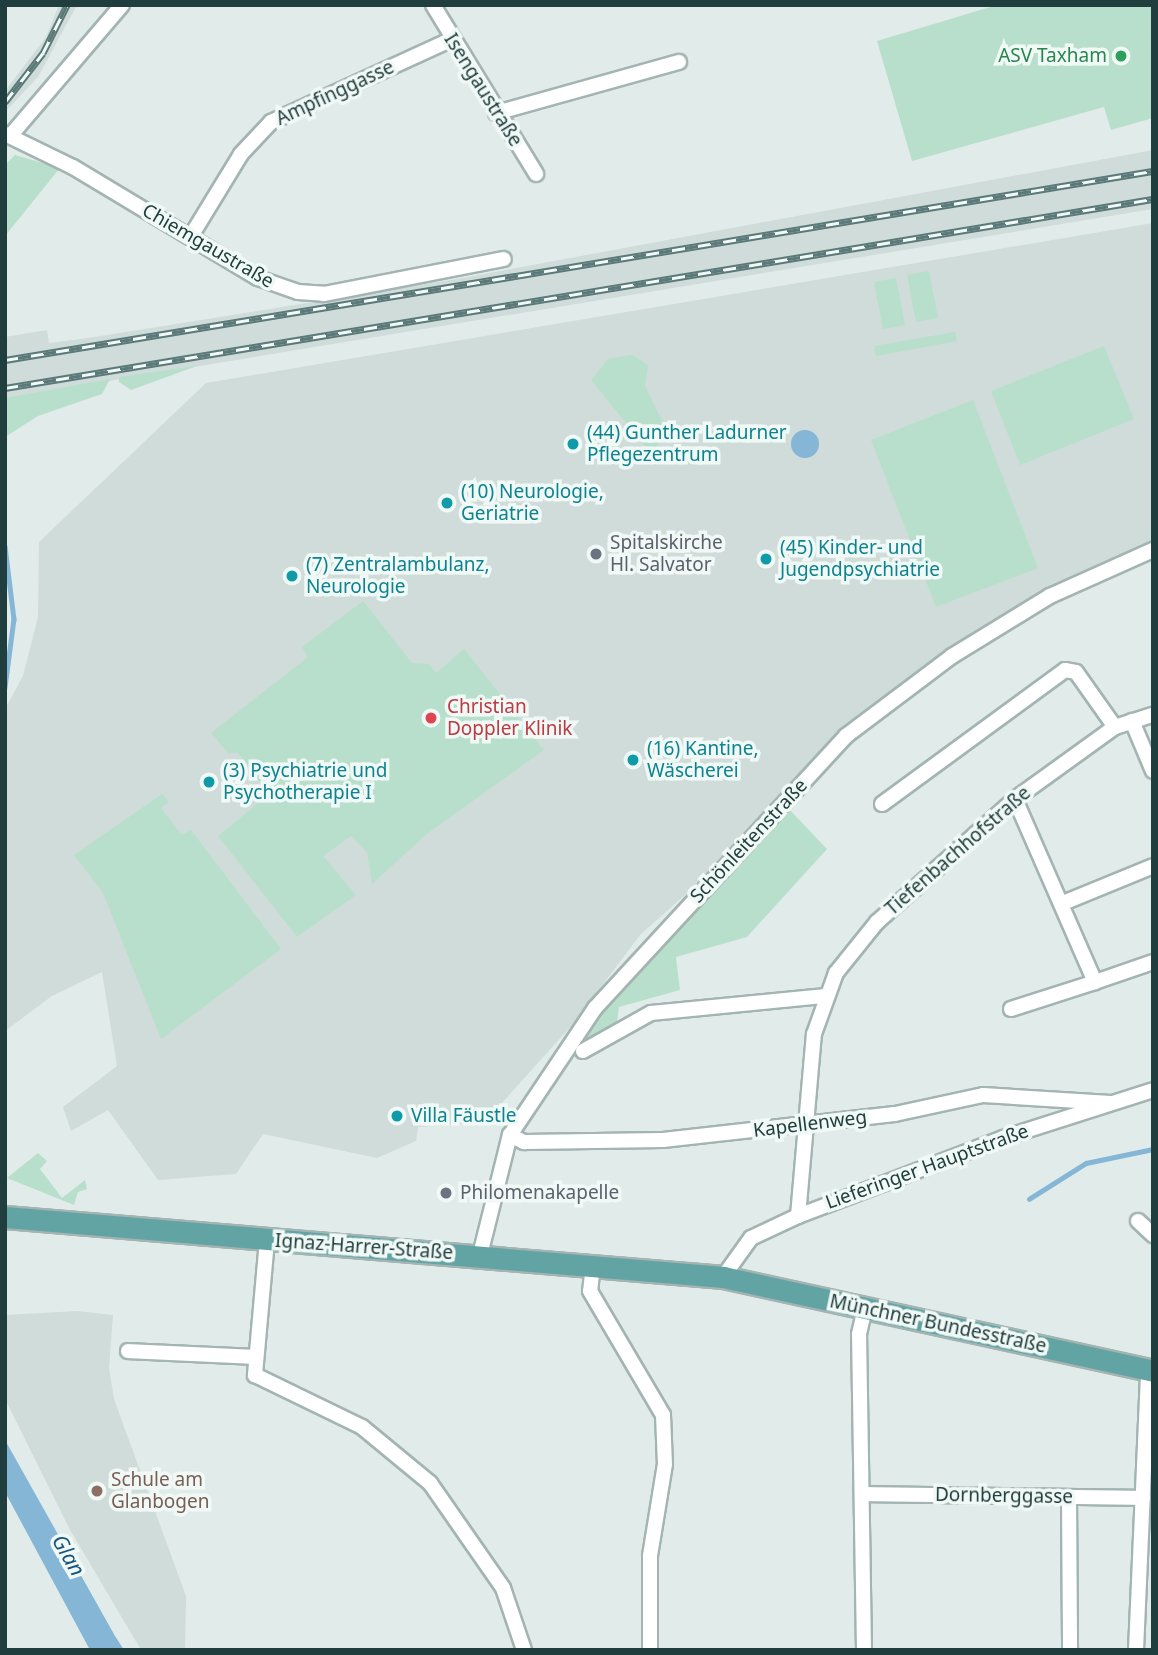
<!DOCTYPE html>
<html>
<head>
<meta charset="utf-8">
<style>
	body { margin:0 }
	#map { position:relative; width:1158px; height:1655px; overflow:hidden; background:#e1ecea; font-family:"Noto Sans",sans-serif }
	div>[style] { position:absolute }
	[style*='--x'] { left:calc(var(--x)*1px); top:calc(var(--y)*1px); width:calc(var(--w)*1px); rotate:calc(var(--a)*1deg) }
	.built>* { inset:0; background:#cfdcd9 }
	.green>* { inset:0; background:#b8dfcc }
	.water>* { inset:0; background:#85b6d5 }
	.round { border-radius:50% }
	.stream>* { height:4.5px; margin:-2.25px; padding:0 2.25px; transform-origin:2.25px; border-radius:2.25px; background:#85b6d5 }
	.roads { filter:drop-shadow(2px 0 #a3b4b3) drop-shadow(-2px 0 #a3b4b3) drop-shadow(0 2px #a3b4b3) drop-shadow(0 -2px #a3b4b3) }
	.street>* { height:14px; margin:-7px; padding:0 7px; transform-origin:7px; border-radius:7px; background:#fff }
	.primary>* { height:21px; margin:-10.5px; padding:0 10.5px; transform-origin:10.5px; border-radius:10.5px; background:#62a4a3 }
	.rail>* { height:7px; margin-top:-3.5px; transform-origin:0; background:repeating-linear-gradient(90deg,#f1f9f7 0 13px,#5a7978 0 26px); box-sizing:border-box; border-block:2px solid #5a7978 }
	.dots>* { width:19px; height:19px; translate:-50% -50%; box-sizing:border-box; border:4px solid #f1f9f7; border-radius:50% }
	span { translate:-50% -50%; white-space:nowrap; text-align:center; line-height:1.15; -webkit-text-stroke:7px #f1f9f7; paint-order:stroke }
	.leisure-label { font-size:19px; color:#27864d }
	.right { translate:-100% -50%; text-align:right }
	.street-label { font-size:19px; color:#203e3d }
	.culture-label { font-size:19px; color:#0d838f }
	.left { translate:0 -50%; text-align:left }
	.worship-label { font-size:19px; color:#5b616d }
	.health-label { font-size:19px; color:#be3a42 }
	.education-label { font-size:19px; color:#785e54 }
	.water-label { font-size:21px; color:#17547d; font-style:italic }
	.frame { position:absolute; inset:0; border:7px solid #203e3d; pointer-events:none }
</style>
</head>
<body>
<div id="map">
	<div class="built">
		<div style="clip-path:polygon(59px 5px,77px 5px,38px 77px,5px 112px,5px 91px,46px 37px)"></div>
		<div style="clip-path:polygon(1153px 150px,1153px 209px,5px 398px,5px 337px,47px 330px,49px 343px,88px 338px,457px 279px)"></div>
		<div style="clip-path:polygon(1153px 223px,1153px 541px,1057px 583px,948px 648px,845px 726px,705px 877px,640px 935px,573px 1024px,484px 1123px,418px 1127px,416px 1141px,377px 1158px,263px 1134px,236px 1174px,158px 1180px,108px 1110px,71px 1131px,63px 1107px,117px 1066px,102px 972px,52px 996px,5px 1031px,5px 709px,23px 676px,38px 617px,39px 542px,206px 383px)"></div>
		<div style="clip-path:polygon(77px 1311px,113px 1315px,109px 1368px,114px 1399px,186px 1596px,185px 1650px,141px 1650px,69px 1528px,5px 1399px,5px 1315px)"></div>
	</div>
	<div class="green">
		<div style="clip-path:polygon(997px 5px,1153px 5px,1153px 118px,1111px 130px,1104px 107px,912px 161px,877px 41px)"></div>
		<div style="clip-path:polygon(15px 155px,60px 168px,5px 236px,5px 165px)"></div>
		<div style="clip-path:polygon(929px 271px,938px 318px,916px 322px,907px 275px)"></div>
		<div style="clip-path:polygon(896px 278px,905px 325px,883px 329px,874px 282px)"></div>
		<div style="clip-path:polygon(955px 332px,957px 341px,876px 356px,874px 346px)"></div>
		<div style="clip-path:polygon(1104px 346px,1134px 419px,1020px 465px,991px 391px)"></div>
		<div style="clip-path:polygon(632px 355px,648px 365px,645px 386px,665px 427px,653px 456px,591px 380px,608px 359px)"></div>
		<div style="clip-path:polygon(197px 366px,131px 390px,119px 382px,119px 377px)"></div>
		<div style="clip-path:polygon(110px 379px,102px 394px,38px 416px,5px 437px,5px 398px)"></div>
		<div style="clip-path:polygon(973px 400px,1038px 568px,936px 607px,871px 440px)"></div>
		<div style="clip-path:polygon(363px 601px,412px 663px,429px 664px,436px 673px,464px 649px,544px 750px,428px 833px,372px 884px,367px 852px,351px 836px,323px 856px,356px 895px,297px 937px,218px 836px,269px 794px,238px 753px,228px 753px,211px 733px,308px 657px,302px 647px)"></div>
		<div style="clip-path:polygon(162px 794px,169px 802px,161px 808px,182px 835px,191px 830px,281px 949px,161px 1039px,103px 893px,74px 855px)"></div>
		<div style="clip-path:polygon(788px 808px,827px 849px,747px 937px,676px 957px,680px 990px,619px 1007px,617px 1023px,569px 1053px,612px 994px)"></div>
		<div style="clip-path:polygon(38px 1153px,47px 1161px,40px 1169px,62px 1198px,85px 1180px,87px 1189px,78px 1192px,74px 1205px,7px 1178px)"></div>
	</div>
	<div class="water">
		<div class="round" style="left:791px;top:430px;width:28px;height:28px"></div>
		<div style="clip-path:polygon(5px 1440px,115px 1636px,124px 1650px,90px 1650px,5px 1492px)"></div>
	</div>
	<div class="stream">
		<div style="--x:5;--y:546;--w:74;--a:83"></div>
		<div style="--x:14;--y:619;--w:69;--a:97.5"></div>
		<div style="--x:1029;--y:1199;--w:67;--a:-32.3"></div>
		<div style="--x:1086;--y:1163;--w:68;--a:-11.8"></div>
	</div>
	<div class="roads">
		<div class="street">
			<div style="--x:433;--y:5;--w:198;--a:58.6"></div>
			<div style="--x:496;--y:113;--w:190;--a:-15.6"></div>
			<div style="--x:5;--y:134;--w:76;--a:25.9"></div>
			<div style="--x:73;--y:167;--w:216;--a:31"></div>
			<div style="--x:258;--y:278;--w:42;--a:19.3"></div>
			<div style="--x:298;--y:292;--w:26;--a:4"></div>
			<div style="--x:324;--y:294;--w:183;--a:-11"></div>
			<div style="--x:11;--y:135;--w:171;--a:-49.5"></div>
			<div style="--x:191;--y:236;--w:96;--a:-58.6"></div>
			<div style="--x:241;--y:154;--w:44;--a:-46.8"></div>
			<div style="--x:271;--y:122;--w:197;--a:-24.6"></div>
			<div style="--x:1132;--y:721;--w:54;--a:67.2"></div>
			<div style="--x:1015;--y:799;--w:200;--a:66.4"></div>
			<div style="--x:1095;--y:982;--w:61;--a:-19"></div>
			<div style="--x:882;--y:804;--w:227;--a:-36.2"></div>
			<div style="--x:1065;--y:670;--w:11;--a:10"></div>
			<div style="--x:1076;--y:672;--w:67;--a:54.7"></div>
			<div style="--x:1063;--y:903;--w:97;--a:-22.3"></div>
			<div style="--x:1011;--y:1009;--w:88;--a:-17.8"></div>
			<div style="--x:583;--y:1051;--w:78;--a:-29.2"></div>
			<div style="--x:651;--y:1013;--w:173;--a:-5.6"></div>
			<div style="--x:510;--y:1135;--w:16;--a:27"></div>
			<div style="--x:524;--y:1142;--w:139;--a:-0.8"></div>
			<div style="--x:663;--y:1140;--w:233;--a:-6.4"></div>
			<div style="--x:895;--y:1114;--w:90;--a:-12.2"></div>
			<div style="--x:983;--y:1095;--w:128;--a:3.6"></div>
			<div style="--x:798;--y:1216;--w:183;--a:-85"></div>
			<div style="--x:814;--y:1034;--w:65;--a:-70.2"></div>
			<div style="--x:836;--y:973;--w:65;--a:-51.2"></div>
			<div style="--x:877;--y:922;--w:185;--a:-41.7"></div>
			<div style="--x:1015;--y:799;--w:123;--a:-35.8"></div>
			<div style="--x:1115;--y:727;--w:40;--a:-18"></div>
			<div style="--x:1138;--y:1221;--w:21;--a:43"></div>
			<div style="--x:267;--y:1240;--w:136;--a:95.1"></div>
			<div style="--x:255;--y:1375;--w:119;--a:25.9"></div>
			<div style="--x:362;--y:1427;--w:88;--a:39.5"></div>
			<div style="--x:430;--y:1483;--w:128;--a:55.2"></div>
			<div style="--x:503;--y:1588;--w:65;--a:71.3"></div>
			<div style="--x:480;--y:1255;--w:124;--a:-76"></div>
			<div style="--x:510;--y:1135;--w:153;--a:-56.2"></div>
			<div style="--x:595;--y:1008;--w:370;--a:-47.3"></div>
			<div style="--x:846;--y:736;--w:133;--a:-37"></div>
			<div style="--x:952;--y:656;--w:115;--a:-31.5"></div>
			<div style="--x:1050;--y:596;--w:113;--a:-24.1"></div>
			<div style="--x:593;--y:1264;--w:27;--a:96"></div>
			<div style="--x:590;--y:1291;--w:144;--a:59.5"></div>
			<div style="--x:663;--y:1415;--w:49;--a:87.7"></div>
			<div style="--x:665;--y:1464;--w:93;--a:99.3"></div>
			<div style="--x:650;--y:1556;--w:94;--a:90"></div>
			<div style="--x:723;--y:1277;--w:48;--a:-54.3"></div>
			<div style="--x:751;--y:1238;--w:52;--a:-25.1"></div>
			<div style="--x:798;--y:1216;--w:219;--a:-20.8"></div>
			<div style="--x:1003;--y:1138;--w:157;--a:-17.7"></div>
			<div style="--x:128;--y:1351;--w:127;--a:2.7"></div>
			<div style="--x:865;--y:1494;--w:278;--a:0.8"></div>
			<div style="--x:1069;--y:1497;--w:153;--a:89.6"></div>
			<div style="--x:864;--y:1650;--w:316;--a:-90.9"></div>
			<div style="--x:859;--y:1334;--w:27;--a:-77"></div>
			<div style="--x:1136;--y:1650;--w:280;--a:-87.5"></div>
		</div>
		<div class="primary">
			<div style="--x:5;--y:1217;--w:721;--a:4.78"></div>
			<div style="--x:723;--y:1277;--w:440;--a:12.3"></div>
		</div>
	</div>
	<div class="rail">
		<div style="--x:5;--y:102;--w:62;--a:-52.2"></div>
		<div style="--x:43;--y:53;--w:54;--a:-63.4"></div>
		<div style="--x:5;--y:360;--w:1163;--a:-9.35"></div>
		<div style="--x:5;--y:388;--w:1163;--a:-9.35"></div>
	</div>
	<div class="dots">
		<div style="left:1121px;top:56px;background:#2e9e5b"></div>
		<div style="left:573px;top:444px;background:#0f9aa8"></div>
		<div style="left:447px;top:503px;background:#0f9aa8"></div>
		<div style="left:596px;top:554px;background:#6b7280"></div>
		<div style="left:766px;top:559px;background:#0f9aa8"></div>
		<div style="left:292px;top:576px;background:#0f9aa8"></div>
		<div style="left:431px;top:718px;background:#e0444e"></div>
		<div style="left:633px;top:760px;background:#0f9aa8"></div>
		<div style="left:209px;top:782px;background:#0f9aa8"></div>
		<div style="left:397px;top:1116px;background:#0f9aa8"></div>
		<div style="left:446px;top:1193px;background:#6b7280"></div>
		<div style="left:97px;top:1491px;background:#8d6e63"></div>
	</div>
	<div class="leisure-label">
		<span class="right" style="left:1107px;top:56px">ASV Taxham</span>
	</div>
	<div class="street-label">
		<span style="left:483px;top:90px;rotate:58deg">Isengaustraße</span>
		<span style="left:335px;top:93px;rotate:-25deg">Ampfinggasse</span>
		<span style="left:208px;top:246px;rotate:30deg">Chiemgaustraße</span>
		<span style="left:749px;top:841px;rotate:-47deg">Schönleitenstraße</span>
		<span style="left:958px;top:851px;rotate:-41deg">Tiefenbachhofstraße</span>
		<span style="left:810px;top:1124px;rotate:-7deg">Kapellenweg</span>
		<span style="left:927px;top:1167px;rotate:-20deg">Lieferinger Hauptstraße</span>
		<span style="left:364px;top:1247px;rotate:4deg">Ignaz-Harrer-Straße</span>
		<span style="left:938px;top:1324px;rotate:12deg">Münchner Bundesstraße</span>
		<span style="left:1004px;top:1496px;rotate:1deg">Dornberggasse</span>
	</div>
	<div class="culture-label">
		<span class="left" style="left:587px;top:444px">(44) Gunther Ladurner<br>Pflegezentrum</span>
		<span class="left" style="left:461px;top:503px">(10) Neurologie,<br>Geriatrie</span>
		<span class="left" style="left:780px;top:559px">(45) Kinder- und<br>Jugendpsychiatrie</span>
		<span class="left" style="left:306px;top:576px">(7) Zentralambulanz,<br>Neurologie</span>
		<span class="left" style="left:647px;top:760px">(16) Kantine,<br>Wäscherei</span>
		<span class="left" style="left:223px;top:782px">(3) Psychiatrie und<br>Psychotherapie I</span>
		<span class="left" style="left:411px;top:1116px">Villa Fäustle</span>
	</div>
	<div class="worship-label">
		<span class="left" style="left:610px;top:554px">Spitalskirche<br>Hl. Salvator</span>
		<span class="left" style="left:460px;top:1193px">Philomenakapelle</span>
	</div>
	<div class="health-label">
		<span class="left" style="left:447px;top:718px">Christian<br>Doppler Klinik</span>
	</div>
	<div class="education-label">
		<span class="left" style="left:111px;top:1491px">Schule am<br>Glanbogen</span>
	</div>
	<div class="water-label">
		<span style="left:69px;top:1555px;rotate:60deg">Glan</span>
	</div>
	<div class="frame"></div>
</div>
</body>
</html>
